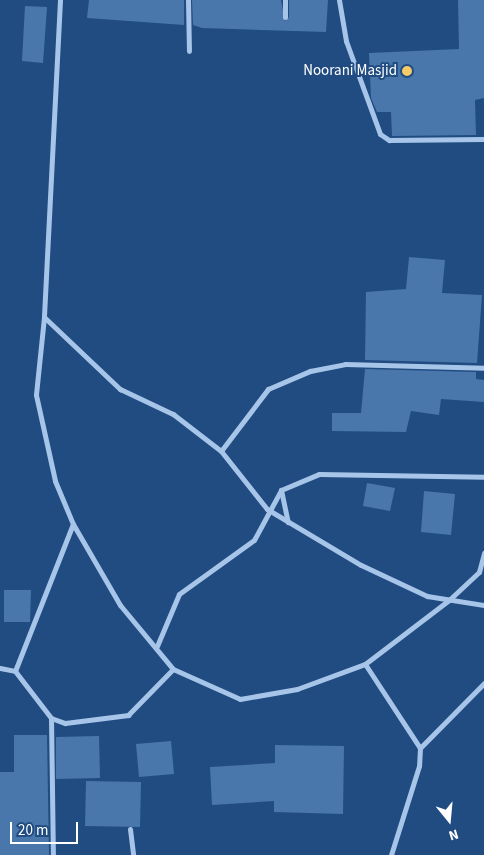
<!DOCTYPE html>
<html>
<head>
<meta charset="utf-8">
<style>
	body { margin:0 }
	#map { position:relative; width:484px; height:855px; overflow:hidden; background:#204c81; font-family:"Source Sans 3",sans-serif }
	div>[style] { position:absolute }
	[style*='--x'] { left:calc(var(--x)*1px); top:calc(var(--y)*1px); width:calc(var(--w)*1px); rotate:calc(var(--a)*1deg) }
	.building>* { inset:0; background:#4976ab }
	.minor>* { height:5px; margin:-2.5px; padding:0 2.5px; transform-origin:2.5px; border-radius:2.5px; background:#a7c5e8 }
	.dots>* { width:14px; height:14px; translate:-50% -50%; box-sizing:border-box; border:2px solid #204c81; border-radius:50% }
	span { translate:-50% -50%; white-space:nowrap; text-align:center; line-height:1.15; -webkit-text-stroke:4px #204c81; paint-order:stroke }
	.poi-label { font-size:15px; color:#fff }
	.right { translate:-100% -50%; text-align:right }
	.north { position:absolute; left:424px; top:795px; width:50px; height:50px; -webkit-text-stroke:4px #204c81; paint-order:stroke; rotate:163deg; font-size:14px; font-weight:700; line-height:20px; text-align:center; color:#fff }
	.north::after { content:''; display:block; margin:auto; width:18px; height:22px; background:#fff; clip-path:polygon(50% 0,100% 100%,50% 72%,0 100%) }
	.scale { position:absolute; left:10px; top:822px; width:68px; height:22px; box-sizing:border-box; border:2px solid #fff; border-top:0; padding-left:6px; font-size:15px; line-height:18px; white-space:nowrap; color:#fff; -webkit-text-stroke:4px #204c81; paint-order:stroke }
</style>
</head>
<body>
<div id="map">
	<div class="building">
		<div style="clip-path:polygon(89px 0,184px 0,184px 25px,87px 18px)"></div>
		<div style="clip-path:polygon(192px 0,281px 0,285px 21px,289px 17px,289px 0,328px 0,326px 32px,202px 28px,193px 25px)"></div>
		<div style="clip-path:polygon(458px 0,484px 0,484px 98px,475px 100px,476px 135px,392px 136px,391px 112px,377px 112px,371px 98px,369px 53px,459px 49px)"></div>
		<div style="clip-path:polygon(25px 6px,47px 7px,43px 63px,22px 61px)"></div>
		<div style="clip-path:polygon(409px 257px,445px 260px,442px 293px,482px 295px,477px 363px,365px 360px,366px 292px,406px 289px)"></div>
		<div style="clip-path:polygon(365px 369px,476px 372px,476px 379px,484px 380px,484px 402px,441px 399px,439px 415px,411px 411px,406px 432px,332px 431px,332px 413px,361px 413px)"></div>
		<div style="clip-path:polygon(367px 483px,395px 488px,390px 511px,363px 506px)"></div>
		<div style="clip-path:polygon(424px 491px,455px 494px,451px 535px,421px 532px)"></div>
		<div style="clip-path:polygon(4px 590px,31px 590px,30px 622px,4px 622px)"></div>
		<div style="clip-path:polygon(14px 735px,47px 735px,49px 855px,0 855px,0 772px,14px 772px)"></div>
		<div style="clip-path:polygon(99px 736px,100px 778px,56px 779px,56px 737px)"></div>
		<div style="clip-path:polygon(171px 741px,174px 774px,139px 777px,136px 744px)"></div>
		<div style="clip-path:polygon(275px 745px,344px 746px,343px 814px,274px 812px,274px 801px,212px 805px,210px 767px,275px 763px)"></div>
		<div style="clip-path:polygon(86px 781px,141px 782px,140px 827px,85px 826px)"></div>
	</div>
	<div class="minor">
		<div style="--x:60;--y:0;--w:317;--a:92.9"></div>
		<div style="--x:44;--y:317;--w:105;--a:43.5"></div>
		<div style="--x:120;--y:389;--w:59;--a:25.3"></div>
		<div style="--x:173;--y:414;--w:61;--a:37.6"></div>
		<div style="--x:221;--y:451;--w:74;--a:51.6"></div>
		<div style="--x:267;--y:509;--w:109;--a:30.8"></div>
		<div style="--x:361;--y:565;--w:73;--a:25.2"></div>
		<div style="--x:427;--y:596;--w:58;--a:9"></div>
		<div style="--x:188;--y:0;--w:51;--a:88.9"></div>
		<div style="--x:339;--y:0;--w:42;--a:80.3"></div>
		<div style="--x:346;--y:41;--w:99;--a:69.9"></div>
		<div style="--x:380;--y:134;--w:11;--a:34"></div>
		<div style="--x:389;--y:140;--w:95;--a:-0.6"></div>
		<div style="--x:285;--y:17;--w:17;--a:-90"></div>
		<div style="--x:44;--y:317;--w:78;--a:95.9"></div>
		<div style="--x:36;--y:395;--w:88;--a:77.5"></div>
		<div style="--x:55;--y:481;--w:47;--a:67.3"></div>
		<div style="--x:73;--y:524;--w:94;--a:59.9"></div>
		<div style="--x:120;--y:605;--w:83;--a:50.4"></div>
		<div style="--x:173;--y:669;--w:73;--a:24.1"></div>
		<div style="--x:240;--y:699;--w:58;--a:-10"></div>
		<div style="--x:297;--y:689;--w:72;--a:-20.2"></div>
		<div style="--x:365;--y:664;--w:106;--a:-37.3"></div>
		<div style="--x:449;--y:600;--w:41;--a:-43"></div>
		<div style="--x:479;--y:572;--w:20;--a:-75"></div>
		<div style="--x:221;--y:451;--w:78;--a:-52.8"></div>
		<div style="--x:268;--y:389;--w:46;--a:-23.2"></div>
		<div style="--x:310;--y:371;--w:36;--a:-11"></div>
		<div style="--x:345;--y:364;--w:139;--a:1.6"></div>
		<div style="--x:281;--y:490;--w:33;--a:78"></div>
		<div style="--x:157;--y:646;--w:56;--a:-67.1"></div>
		<div style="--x:179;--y:594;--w:92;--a:-35.8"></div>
		<div style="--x:254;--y:540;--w:57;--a:-61.6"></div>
		<div style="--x:281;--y:490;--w:41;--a:-22.8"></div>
		<div style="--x:319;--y:474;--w:165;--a:1"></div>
		<div style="--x:365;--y:664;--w:100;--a:56.8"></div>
		<div style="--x:420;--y:748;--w:18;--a:93"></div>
		<div style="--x:419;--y:766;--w:93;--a:107.5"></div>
		<div style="--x:0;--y:668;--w:15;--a:11"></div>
		<div style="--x:15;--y:671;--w:59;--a:52.5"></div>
		<div style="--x:51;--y:718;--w:15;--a:20"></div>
		<div style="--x:65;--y:723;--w:64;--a:-7.2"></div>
		<div style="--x:128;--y:715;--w:64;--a:-45.6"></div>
		<div style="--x:15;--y:671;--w:158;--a:-68.5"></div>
		<div style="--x:51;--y:718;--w:137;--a:89.2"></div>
		<div style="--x:420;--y:748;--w:91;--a:-45.4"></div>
		<div style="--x:130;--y:829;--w:26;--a:83"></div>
	</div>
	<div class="dots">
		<div style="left:407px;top:71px;background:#f5cb68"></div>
	</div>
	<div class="poi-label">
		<span class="right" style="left:397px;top:71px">Noorani Masjid</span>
	</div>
	<div class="north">N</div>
	<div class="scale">20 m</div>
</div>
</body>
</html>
